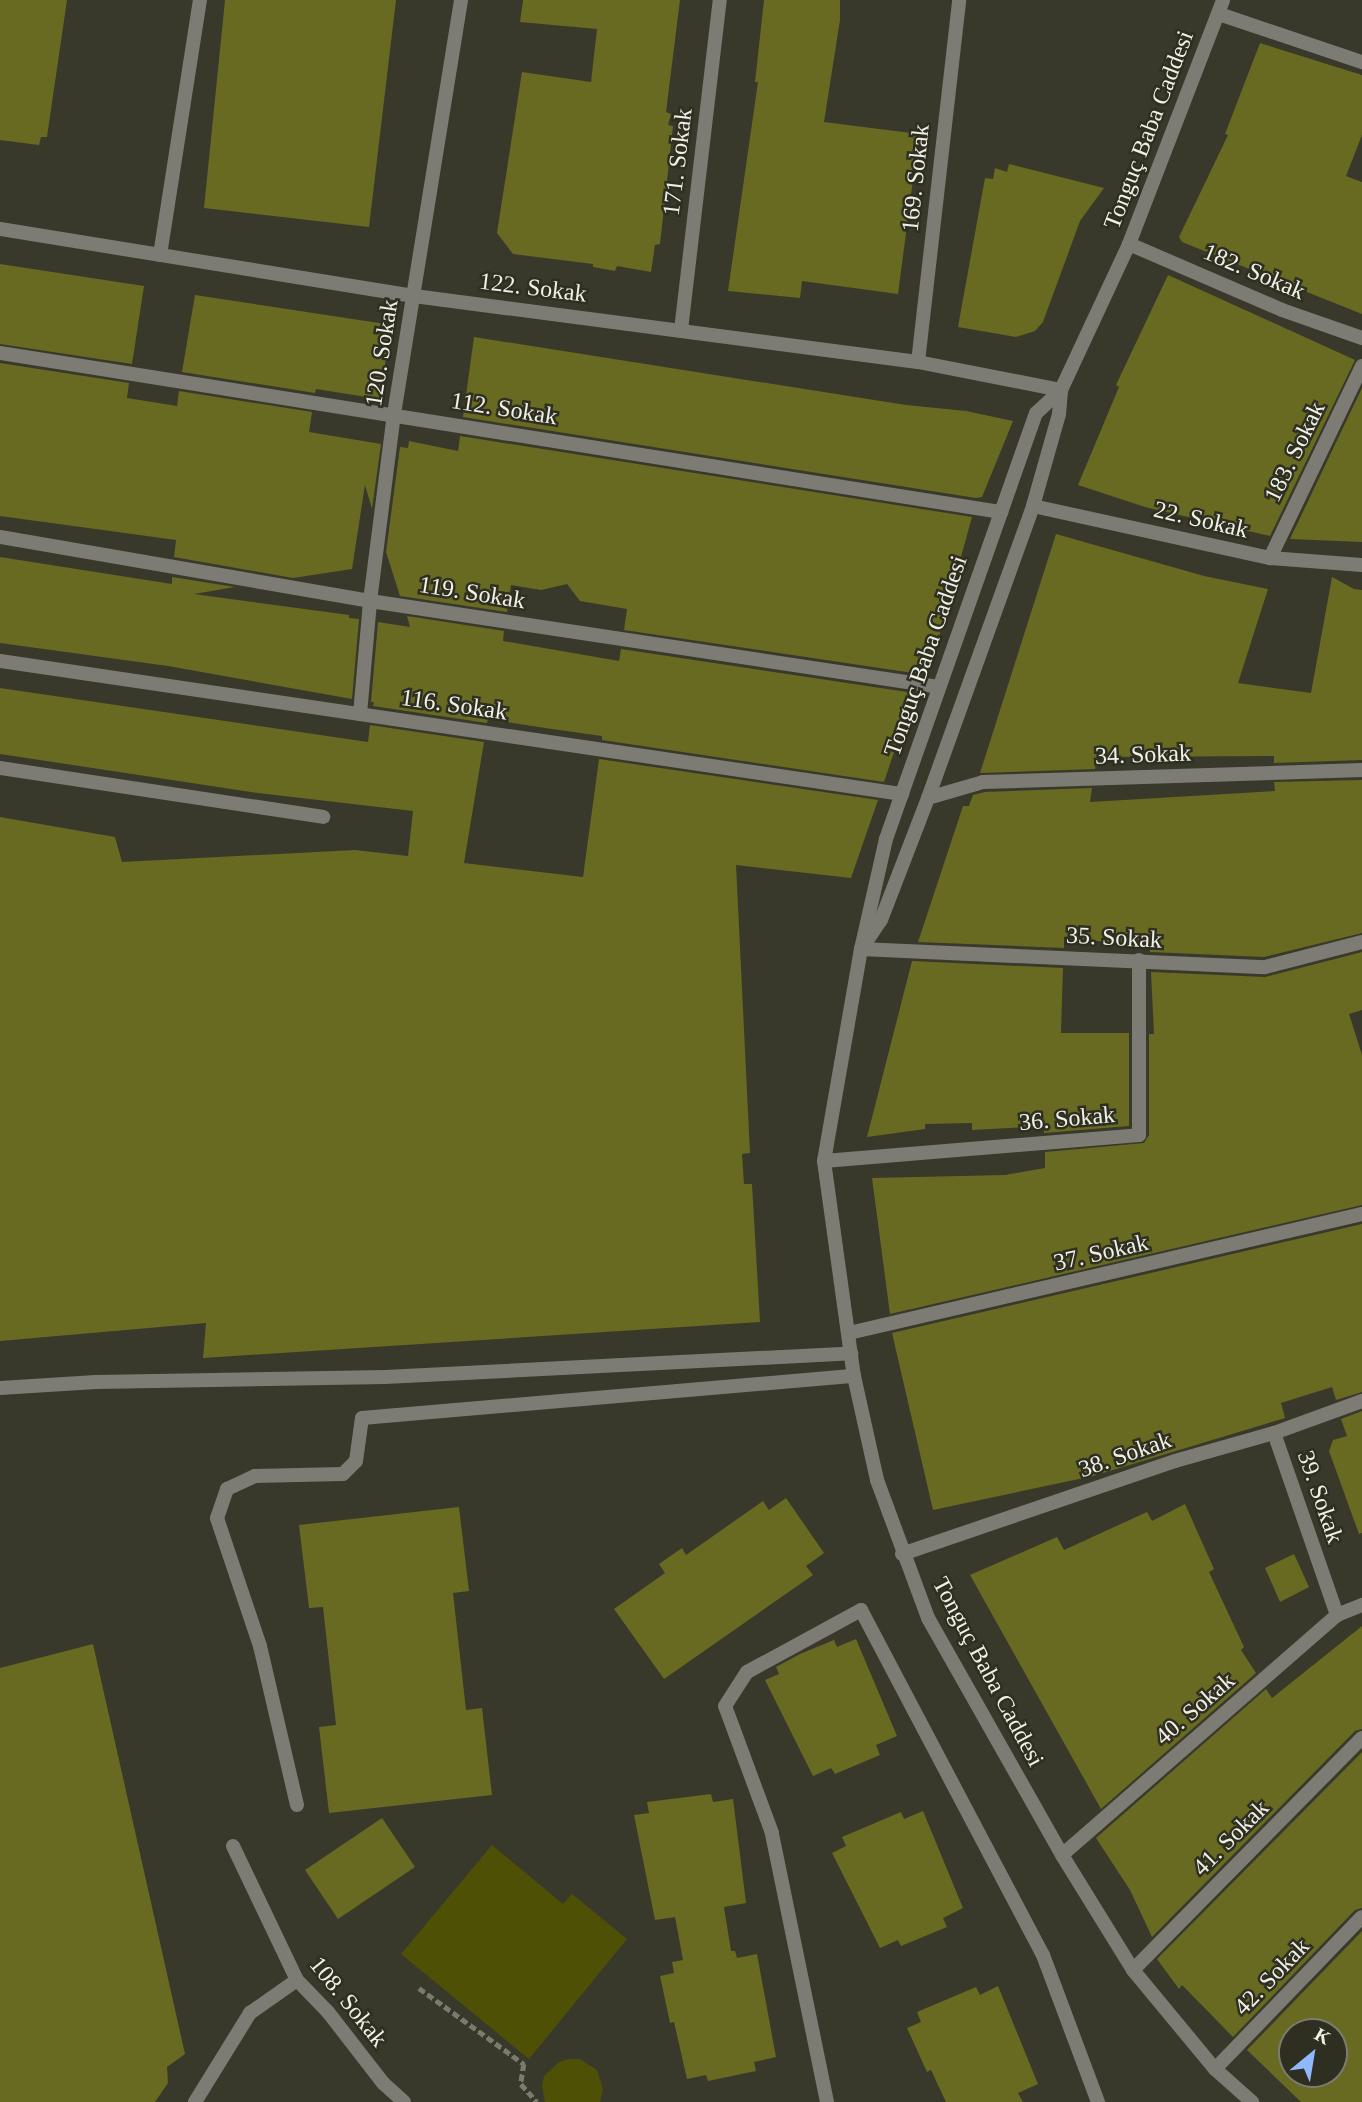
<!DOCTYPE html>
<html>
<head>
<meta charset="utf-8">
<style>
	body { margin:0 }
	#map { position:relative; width:1362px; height:2102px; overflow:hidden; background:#38392b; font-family:"Times New Roman",serif }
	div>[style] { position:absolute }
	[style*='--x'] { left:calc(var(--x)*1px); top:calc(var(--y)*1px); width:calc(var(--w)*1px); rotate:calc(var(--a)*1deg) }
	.green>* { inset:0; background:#4e5005 }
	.building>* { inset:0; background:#676a20 }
	.path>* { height:4.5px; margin-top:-2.25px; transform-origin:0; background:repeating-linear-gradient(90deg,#7a7b6f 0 7px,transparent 0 10.5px) }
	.service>* { height:14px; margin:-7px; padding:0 7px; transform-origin:7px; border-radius:7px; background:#7c7c75 }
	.minor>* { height:14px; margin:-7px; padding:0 7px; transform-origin:7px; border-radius:7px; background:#7c7c75 }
	.tertiary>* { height:14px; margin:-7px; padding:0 7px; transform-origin:7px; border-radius:7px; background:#7c7c75 }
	span { translate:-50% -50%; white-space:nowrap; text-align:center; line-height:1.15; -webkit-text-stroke:5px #2e2f21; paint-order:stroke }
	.street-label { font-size:24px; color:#eff0e7 }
	.north { position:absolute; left:1278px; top:2018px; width:70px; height:70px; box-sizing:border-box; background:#2e2f21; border:2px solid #7b7c70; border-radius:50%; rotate:30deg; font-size:19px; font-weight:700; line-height:28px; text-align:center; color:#eff0e7 }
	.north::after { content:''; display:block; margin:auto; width:24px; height:32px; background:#90b8fd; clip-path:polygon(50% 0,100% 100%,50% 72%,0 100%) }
</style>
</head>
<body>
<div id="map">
	<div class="green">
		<div style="clip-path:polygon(492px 1845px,563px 1904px,572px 1894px,627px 1939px,529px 2059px,401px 1954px)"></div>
		<div style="clip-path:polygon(569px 2059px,580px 2059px,597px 2070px,603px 2089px,600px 2102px,545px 2102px,542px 2086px,544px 2076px,559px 2062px)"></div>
	</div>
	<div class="building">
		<div style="clip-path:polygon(0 0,67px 0,47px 137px,41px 137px,39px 145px,0 140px)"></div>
		<div style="clip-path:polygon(225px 0,396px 0,369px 227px,204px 208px)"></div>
		<div style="clip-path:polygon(523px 0,680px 0,666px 112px,671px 114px,668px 125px,673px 126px,660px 244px,655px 245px,651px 272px,617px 266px,615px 271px,593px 267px,593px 264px,513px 254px,497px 233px,522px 72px,591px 82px,597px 29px,520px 22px)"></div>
		<div style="clip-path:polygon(764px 0,840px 0,840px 20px,824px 122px,919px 134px,898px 294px,802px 281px,800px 298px,728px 291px,758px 82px,755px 82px)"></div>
		<div style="clip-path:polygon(1260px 43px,1362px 75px,1362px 135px,1346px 176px,1362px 182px,1362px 314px,1182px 242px,1179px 237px,1228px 135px,1225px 134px)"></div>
		<div style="clip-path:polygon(1009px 164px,1104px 188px,1080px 221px,1043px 322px,1035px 331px,1016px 337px,958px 327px,985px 178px,993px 179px,995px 168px,1007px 172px)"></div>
		<div style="clip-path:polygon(0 264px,144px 286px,132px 364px,0 344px)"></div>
		<div style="clip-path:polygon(1168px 275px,1355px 360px,1270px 536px,1145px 507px,1078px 485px,1119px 387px,1116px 385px)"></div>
		<div style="clip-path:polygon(195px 295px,392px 325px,379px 399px,316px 389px,315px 393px,182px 372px)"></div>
		<div style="clip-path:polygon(474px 337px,906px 405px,966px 411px,1013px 421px,982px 497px,976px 498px,463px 417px)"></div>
		<div style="clip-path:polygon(0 363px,129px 383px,127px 398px,177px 406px,179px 391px,312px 412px,309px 432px,381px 444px,372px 509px,365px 485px,352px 569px,293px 578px,174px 557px,176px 540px,0 516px)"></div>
		<div style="clip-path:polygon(1362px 388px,1362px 542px,1290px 539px)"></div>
		<div style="clip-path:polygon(460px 436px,972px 517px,929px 673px,921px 671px,920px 674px,624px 630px,627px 609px,580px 601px,567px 584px,541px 590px,511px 585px,507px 612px,400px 596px,386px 552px,400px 447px,408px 448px,409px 441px,458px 451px)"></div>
		<div style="clip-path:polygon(1056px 534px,1204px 576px,1268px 589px,1238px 683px,1311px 693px,1332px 577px,1354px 589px,1362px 590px,1362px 760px,1274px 763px,1274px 756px,1097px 757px,1095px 769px,980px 773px)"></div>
		<div style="clip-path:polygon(0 557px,172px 584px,172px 577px,235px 587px,194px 594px,349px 615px,349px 618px,359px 619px,352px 699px,168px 666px,0 643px)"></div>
		<div style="clip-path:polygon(407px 616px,504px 631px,503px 641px,619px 661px,621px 649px,914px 693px,884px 782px,602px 740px,602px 736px,545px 728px,488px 719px,487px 723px,373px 706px,374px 702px,371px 702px,378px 622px,410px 627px)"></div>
		<div style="clip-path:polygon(0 688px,368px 742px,370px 725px,484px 742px,464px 863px,583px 877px,599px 759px,878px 800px,851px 878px,736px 865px,750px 1153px,742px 1154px,744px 1184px,752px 1184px,760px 1322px,203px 1358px,206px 1323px,0 1341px,0 817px,115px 837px,122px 862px,355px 850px,408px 856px,413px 811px,258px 793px,0 754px)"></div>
		<div style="clip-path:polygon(1362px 780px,1362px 933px,1264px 957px,1150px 952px,1149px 947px,1064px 937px,1064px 948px,918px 942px,963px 806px,969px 806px,973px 795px,985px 792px,1092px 788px,1090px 802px,1275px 791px,1274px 782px)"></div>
		<div style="clip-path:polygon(1362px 952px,1362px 1010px,1349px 1014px,1362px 1055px,1362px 1205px,890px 1314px,872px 1178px,1005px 1175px,1045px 1168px,1045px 1152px,1144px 1143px,1149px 1135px,1149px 1034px,1154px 1034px,1151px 972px,1265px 977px)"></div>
		<div style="clip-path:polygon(912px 961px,1063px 968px,1061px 1033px,1129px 1033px,1129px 1126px,1044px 1133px,1044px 1126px,972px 1130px,972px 1123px,925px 1124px,925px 1129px,867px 1137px)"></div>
		<div style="clip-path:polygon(1362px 1224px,1362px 1392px,1336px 1400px,1332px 1387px,1281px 1403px,1285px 1418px,1093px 1476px,933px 1510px,892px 1333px)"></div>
		<div style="clip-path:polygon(1362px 1411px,1362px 1533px,1359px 1534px,1329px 1451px,1333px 1440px,1347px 1436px,1341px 1419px)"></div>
		<div style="clip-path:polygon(786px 1498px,824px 1553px,806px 1566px,813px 1575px,664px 1679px,614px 1609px,665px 1573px,659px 1564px,682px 1548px,686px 1555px,763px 1501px,769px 1510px)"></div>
		<div style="clip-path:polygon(1185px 1504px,1214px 1569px,1209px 1572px,1244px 1647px,1241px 1650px,1256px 1673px,1101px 1809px,970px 1575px,1057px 1537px,1064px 1550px,1147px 1512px,1152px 1521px)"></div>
		<div style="clip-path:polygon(459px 1507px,469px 1591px,453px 1593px,466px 1710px,482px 1708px,492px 1795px,329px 1813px,319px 1727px,336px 1725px,323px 1607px,309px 1608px,299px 1525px)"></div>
		<div style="clip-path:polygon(1294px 1554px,1309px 1587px,1280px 1602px,1265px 1568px)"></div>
		<div style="clip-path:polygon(1362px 1626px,1362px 1729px,1355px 1731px,1152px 1937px,1130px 1890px,1096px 1838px,1266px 1689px,1272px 1698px)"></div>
		<div style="clip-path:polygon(856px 1639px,897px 1736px,876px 1745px,880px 1755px,835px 1774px,831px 1768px,813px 1776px,765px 1680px,779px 1674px,776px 1667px,800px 1654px,834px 1640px,837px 1647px)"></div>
		<div style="clip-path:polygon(93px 1644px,185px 2054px,167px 2067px,168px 2083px,155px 2102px,0 2102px,0 1668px)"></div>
		<div style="clip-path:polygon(1362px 1752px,1362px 1908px,1355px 1910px,1233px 2037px,1182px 1985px,1179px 1989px,1157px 1959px)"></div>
		<div style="clip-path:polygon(711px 1794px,713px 1802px,733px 1799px,746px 1903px,724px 1907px,731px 1951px,735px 1951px,737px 1958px,757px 1954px,776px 2057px,754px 2062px,756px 2071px,708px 2081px,706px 2075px,687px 2079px,674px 2022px,670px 2023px,660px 1976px,674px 1973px,672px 1962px,683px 1960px,675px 1917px,655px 1920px,634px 1815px,649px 1813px,647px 1802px)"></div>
		<div style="clip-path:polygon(923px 1811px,963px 1908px,943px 1918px,947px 1927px,901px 1946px,898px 1940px,880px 1948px,832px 1853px,846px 1846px,842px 1837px,901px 1812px,904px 1819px)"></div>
		<div style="clip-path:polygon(382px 1818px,415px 1867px,338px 1919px,305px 1870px)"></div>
		<div style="clip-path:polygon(evenodd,1362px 1931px,1362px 2102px,1301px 2102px,1247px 2050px,1362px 1931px,1292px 2032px,1334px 2032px,1334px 2074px,1292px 2074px,1292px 2032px)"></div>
		<div style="clip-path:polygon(998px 1986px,1038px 2084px,1018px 2093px,1023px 2102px,946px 2102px,931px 2070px,927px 2072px,907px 2028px,921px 2022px,917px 2012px,976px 1987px,980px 1995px)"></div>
	</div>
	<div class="path">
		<div style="--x:419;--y:1988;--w:130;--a:35.9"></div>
		<div style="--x:524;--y:2064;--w:20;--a:99"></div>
		<div style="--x:521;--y:2084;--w:24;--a:48"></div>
	</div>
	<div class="service">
		<div style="--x:160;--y:255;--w:258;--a:-81.1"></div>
		<div style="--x:0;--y:768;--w:327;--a:8.6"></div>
		<div style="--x:0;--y:1388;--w:96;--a:-3.6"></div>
		<div style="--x:96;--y:1382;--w:289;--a:-1"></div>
		<div style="--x:385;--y:1377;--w:467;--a:-2.9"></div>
		<div style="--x:297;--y:1805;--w:163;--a:-103.1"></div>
		<div style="--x:260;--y:1646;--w:135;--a:-108.6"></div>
		<div style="--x:217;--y:1518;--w:31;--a:-71"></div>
		<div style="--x:227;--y:1489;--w:31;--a:-25"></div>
		<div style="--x:255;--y:1476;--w:88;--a:-1.3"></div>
		<div style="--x:343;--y:1474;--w:18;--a:-45"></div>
		<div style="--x:356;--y:1461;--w:43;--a:-82.1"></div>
		<div style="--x:827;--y:2102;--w:275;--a:-101.6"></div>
		<div style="--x:772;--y:1833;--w:135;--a:-110.3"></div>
		<div style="--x:725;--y:1706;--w:40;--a:-57.1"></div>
		<div style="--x:747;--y:1672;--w:130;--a:-28.5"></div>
		<div style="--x:861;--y:1610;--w:390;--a:62.2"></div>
		<div style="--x:1043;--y:1955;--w:157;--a:69.5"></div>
	</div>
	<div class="minor">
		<div style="--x:1219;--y:14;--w:151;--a:18.6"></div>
		<div style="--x:0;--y:229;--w:419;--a:9.2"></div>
		<div style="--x:414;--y:296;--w:508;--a:7.46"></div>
		<div style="--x:918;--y:362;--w:146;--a:11.1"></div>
		<div style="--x:1129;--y:244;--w:167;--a:23.3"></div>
		<div style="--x:1282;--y:310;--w:85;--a:19.3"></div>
		<div style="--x:681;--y:330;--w:332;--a:-83.3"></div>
		<div style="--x:0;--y:353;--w:1014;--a:9.03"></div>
		<div style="--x:918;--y:362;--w:364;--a:-83.5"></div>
		<div style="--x:1033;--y:506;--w:243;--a:12.4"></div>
		<div style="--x:1270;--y:558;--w:92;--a:4.4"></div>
		<div style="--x:0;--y:537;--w:375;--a:9.8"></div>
		<div style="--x:370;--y:601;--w:575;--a:8.59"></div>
		<div style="--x:1270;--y:558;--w:213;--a:-64.4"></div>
		<div style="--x:0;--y:661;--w:912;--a:8.39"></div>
		<div style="--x:360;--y:714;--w:113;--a:-84.9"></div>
		<div style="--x:370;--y:601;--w:189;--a:-82.7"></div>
		<div style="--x:394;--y:414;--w:419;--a:-80.8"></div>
		<div style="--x:928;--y:798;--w:57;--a:-16.2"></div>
		<div style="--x:983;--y:782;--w:379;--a:-1.8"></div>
		<div style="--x:861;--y:949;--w:404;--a:2.6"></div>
		<div style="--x:1265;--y:967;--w:100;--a:-14.5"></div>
		<div style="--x:824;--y:1161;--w:316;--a:-4.7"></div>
		<div style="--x:1139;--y:1135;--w:175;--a:-90"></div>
		<div style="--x:849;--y:1333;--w:527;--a:-13.06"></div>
		<div style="--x:362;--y:1418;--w:494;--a:-4.9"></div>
		<div style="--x:1274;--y:1433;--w:193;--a:70.9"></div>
		<div style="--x:902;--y:1554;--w:288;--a:-18.8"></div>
		<div style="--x:1175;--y:1461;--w:103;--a:-15.8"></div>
		<div style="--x:1274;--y:1433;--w:94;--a:-20"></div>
		<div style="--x:233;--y:1846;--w:148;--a:64.5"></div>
		<div style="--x:297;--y:1980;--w:45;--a:45.9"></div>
		<div style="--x:328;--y:2012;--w:90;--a:52.2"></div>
		<div style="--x:383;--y:2083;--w:28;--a:42"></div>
		<div style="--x:1062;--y:1855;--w:365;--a:-41.1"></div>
		<div style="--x:1337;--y:1615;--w:27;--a:-22"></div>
		<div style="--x:1133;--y:1970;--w:326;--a:-45.4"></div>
		<div style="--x:1215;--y:2069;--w:211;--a:-46"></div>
		<div style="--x:195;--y:2102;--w:105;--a:-58.3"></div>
		<div style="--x:250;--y:2013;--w:57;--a:-35.1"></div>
	</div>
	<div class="tertiary">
		<div style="--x:1061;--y:390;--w:34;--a:137"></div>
		<div style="--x:1036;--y:413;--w:452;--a:109.4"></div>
		<div style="--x:886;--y:839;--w:113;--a:102.8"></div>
		<div style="--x:861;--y:949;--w:215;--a:99.9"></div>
		<div style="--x:824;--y:1161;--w:217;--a:82.1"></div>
		<div style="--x:854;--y:1376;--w:107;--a:77.5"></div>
		<div style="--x:877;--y:1480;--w:147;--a:69.7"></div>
		<div style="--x:928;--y:1618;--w:272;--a:60.5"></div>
		<div style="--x:1062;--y:1855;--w:135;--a:58.3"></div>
		<div style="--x:1133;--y:1970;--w:129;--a:50.4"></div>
		<div style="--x:1215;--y:2069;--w:50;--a:41.7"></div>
		<div style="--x:866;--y:942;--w:27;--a:-56"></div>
		<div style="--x:881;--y:920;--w:131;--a:-68.9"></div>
		<div style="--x:928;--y:798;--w:310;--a:-70.2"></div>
		<div style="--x:1033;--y:506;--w:96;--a:-74.2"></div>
		<div style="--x:1059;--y:414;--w:24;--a:-85"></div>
		<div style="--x:1061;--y:390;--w:161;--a:-65"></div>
		<div style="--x:1129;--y:244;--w:261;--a:-68.9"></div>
	</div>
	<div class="street-label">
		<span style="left:1149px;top:130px;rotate:-69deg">Tonguç Baba Caddesi</span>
		<span style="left:678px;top:162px;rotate:-83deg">171. Sokak</span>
		<span style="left:916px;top:178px;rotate:-84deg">169. Sokak</span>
		<span style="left:1254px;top:272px;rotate:23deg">182. Sokak</span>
		<span style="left:533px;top:288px;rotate:7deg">122. Sokak</span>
		<span style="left:382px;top:353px;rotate:-81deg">120. Sokak</span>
		<span style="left:504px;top:409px;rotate:9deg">112. Sokak</span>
		<span style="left:1295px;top:452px;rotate:-64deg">183. Sokak</span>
		<span style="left:1201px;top:520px;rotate:13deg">22. Sokak</span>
		<span style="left:472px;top:593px;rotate:9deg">119. Sokak</span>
		<span style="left:926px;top:656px;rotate:-71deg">Tonguç Baba Caddesi</span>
		<span style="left:454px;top:705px;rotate:8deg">116. Sokak</span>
		<span style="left:1143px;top:755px;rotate:-2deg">34. Sokak</span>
		<span style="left:1114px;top:938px;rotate:3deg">35. Sokak</span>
		<span style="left:1067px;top:1119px;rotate:-5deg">36. Sokak</span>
		<span style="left:1101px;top:1253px;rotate:-13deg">37. Sokak</span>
		<span style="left:1125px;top:1455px;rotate:-19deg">38. Sokak</span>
		<span style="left:1320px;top:1497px;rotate:71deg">39. Sokak</span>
		<span style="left:988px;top:1672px;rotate:62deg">Tonguç Baba Caddesi</span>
		<span style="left:1195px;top:1709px;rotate:-41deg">40. Sokak</span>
		<span style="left:1231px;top:1838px;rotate:-45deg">41. Sokak</span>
		<span style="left:1272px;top:1977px;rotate:-46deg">42. Sokak</span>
		<span style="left:348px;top:2002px;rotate:51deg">108. Sokak</span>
	</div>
	<div class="north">K</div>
</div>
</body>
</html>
